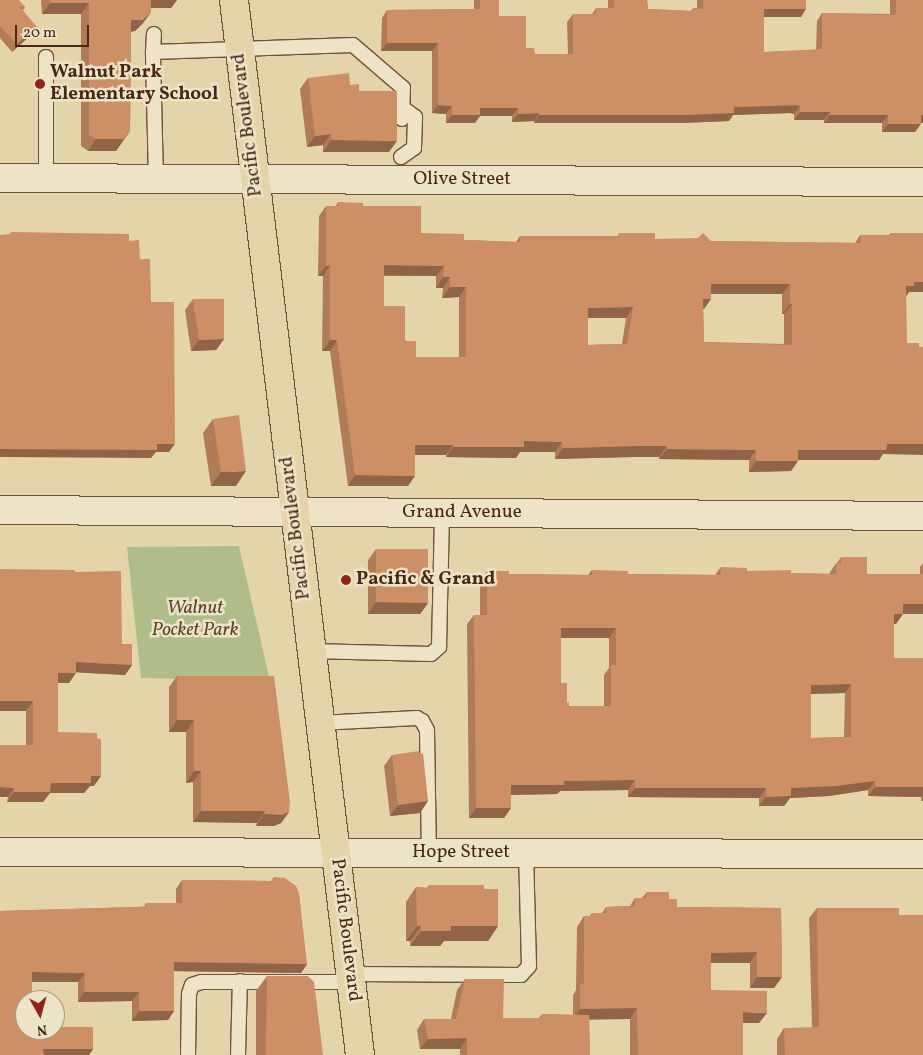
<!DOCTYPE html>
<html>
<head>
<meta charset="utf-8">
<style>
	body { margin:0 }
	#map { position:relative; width:923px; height:1055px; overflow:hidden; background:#e4d4a9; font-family:Vollkorn,serif }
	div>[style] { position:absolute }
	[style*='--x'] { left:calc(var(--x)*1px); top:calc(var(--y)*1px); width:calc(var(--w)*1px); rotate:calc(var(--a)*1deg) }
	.green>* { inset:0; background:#b0bd8b }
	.roads { filter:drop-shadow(1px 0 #6e523a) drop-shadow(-1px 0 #6e523a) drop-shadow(0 1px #6e523a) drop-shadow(0 -1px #6e523a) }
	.lane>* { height:14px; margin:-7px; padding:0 7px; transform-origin:7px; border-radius:7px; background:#ede3c7 }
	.street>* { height:28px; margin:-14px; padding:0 14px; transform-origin:14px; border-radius:14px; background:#ede3c7 }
	.primary>* { height:28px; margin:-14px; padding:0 14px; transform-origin:14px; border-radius:14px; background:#e4d4a9 }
	.wall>* { inset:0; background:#b07c58 }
	.shaded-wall>* { inset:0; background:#906547 }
	.building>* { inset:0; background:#cd9066 }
	.dots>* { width:14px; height:14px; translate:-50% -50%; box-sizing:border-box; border:2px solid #ede3c7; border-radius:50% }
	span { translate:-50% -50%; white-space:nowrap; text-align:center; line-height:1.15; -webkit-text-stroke:5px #ede3c7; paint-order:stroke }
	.poi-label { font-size:19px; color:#472715; font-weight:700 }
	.left { translate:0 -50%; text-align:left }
	.street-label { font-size:19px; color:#472715 }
	.park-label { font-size:19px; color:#5c452d; font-style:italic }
	.north { position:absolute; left:15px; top:990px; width:50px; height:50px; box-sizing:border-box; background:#ede3c7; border:1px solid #ab9880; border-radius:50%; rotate:173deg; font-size:14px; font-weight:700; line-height:20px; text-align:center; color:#472715 }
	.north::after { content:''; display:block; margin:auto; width:18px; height:22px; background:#8f2418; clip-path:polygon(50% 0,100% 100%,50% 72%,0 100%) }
	.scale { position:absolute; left:15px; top:25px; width:74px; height:22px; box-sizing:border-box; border:2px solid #472715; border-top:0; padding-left:6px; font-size:15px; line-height:18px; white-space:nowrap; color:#472715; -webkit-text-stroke:4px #ede3c7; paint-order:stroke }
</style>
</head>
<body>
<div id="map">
	<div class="green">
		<div style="clip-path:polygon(239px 546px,270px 681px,141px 678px,127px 547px)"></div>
	</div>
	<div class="roads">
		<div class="lane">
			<div style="--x:153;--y:52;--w:18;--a:-87"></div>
			<div style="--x:401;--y:157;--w:16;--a:-35"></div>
			<div style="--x:414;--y:148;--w:31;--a:-88"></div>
			<div style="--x:415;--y:117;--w:15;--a:-143"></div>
			<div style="--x:46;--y:179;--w:122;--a:-90"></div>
			<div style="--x:156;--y:179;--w:127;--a:-91.4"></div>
			<div style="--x:153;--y:52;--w:200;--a:-2"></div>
			<div style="--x:353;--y:45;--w:66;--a:40.7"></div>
			<div style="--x:403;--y:88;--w:31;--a:92"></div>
			<div style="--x:310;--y:651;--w:121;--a:1.4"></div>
			<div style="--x:431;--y:654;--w:11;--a:-41"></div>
			<div style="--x:439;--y:647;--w:135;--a:-88.7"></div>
			<div style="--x:319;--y:723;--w:98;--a:-2.9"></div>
			<div style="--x:417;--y:718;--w:6;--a:31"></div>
			<div style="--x:422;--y:721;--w:10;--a:61"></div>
			<div style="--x:427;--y:730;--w:123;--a:89.1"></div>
			<div style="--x:350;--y:974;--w:171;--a:0.3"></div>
			<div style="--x:521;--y:975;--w:12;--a:-48"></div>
			<div style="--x:529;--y:966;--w:113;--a:-91.5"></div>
			<div style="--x:188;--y:1055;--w:61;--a:-89.1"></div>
			<div style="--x:189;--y:994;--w:9;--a:-72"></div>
			<div style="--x:192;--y:985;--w:9;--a:-18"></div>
			<div style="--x:201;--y:982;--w:150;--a:0"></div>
			<div style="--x:238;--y:1055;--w:74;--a:-88.5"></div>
		</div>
		<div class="street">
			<div style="--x:0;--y:178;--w:923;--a:0.25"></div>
			<div style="--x:0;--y:510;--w:923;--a:0.37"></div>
			<div style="--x:0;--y:852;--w:923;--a:0.12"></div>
		</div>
		<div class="primary">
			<div style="--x:234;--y:0;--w:1062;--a:83.19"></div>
		</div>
	</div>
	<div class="wall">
		<div style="clip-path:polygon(0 0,25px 7px,23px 10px,32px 34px,12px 52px,0 38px)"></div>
		<div style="clip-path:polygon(41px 0,177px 0,171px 8px,151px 8px,151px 12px,143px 23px,135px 31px,131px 32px,130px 131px,116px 151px,88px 151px,81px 146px,81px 14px,42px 14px)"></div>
		<div style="clip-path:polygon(474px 0,499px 0,499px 16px,526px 48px,535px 54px,568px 54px,567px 22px,573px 14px,592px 14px,596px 8px,608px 8px,608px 0,647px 0,648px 9px,691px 11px,693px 8px,697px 8px,697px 0,806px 0,801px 17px,764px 17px,764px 52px,816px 50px,817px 21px,822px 13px,890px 14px,890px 0,923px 0,921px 123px,915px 132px,882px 132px,882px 123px,824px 123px,824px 120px,794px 120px,794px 114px,790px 113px,733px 115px,729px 121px,682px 123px,534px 123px,534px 121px,512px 122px,512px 116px,480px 116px,475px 123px,446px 123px,446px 114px,432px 113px,432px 51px,381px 51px,382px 18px,387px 10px,474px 9px)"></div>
		<div style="clip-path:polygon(308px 78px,350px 85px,359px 91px,389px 152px,323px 152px,323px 145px,307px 147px,300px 89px)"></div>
		<div style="clip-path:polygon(evenodd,338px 202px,363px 206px,421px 233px,464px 240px,516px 242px,520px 236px,618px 236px,619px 233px,655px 239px,711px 241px,855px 243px,860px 235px,889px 235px,891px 233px,909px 292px,906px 296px,883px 454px,879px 460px,798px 460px,791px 471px,749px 472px,749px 460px,659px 459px,659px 457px,632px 457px,555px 459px,555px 452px,520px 452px,516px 458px,446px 457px,446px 455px,415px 455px,408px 486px,348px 486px,330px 351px,322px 351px,323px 276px,318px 276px,319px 216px,326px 206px,336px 206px,338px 202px,384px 276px,436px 276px,436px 288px,443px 288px,442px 298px,459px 297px,459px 357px,416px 357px,384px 306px,384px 276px,338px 202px,711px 294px,782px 294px,782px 314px,784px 314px,784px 344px,704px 342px,703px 309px,711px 294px,338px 202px,588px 318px,626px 318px,622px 344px,588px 345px,588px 318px)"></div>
		<div style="clip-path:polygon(193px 299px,224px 339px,216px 350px,191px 351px,185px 310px)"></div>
		<div style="clip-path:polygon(213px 419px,236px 486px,211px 486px,203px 433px)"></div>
		<div style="clip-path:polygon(376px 549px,428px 603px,420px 614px,368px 614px,368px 560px)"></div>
		<div style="clip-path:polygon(evenodd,841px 557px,867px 574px,920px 574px,920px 567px,923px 563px,923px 614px,903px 614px,896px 624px,894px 624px,894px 658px,923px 658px,923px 801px,921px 801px,921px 797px,868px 796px,868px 790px,829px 796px,790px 798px,784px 806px,759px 806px,759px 798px,628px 797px,628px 790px,560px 791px,557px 794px,511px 795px,511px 808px,504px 818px,469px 818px,467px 624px,474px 615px,480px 615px,480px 581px,487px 571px,509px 574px,588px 575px,592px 570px,628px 574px,715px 575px,721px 567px,747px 571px,791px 573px,829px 574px,836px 563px,837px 563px,841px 557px,561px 638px,609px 638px,609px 668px,604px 675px,604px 706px,569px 706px,567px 703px,561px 683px,561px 638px,841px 557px,845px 693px,844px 737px,811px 738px,811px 694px,845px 693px)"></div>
		<div style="clip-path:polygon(75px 572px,122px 644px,132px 665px,125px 675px,76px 672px,69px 683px,58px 683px,58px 732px,94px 786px,90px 786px,84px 793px,50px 793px,43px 802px,7px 802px,8px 797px,0 797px,0 745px,26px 745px,26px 711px)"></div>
		<div style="clip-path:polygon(177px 676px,289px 812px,281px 823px,274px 826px,256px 826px,257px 823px,193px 822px,193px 782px,186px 783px,186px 732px,169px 732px,169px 687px)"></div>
		<div style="clip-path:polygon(392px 755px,428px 801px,420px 813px,390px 816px,384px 766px)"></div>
		<div style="clip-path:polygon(274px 877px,307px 964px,301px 973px,174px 971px,174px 1011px,168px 1020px,132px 1021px,132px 1001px,78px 1002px,78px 982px,32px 982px,25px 1030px,93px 1049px,89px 1055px,0 1055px,0 911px,137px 907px,144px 907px,146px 903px,176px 903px,176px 889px,182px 880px,271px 881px)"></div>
		<div style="clip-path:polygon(429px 885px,484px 889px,498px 926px,488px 941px,444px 941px,440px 946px,410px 946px,410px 941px,406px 941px,406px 902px,416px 887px,427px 888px)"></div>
		<div style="clip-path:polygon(647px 892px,669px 899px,677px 907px,781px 908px,782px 977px,774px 988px,750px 988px,750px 963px,711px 963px,711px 990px,759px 1023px,743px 1023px,743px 1055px,630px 1055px,630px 1019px,589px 1019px,590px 1055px,460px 1055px,460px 1049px,420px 1049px,417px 1030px,424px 1019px,451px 1019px,457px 990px,465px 979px,503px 1018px,539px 1018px,542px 1014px,573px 1015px,573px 995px,576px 990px,577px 927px,584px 916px,590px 916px,592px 913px,602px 913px,606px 907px,630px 906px,635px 898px,642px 898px)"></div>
		<div style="clip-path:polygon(817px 908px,899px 915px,923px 1055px,777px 1055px,777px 1039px,784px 1028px,812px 1028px,809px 918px)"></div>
		<div style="clip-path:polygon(267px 976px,323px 1055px,256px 1055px,256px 991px)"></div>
	</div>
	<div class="shaded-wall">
		<div style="clip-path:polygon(149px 0,177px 0,171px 8px,144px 8px)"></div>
		<div style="clip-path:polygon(50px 3px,89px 3px,81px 14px,42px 14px)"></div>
		<div style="clip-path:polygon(764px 9px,806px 9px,801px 17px,758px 17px)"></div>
		<div style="clip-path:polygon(151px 12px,143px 23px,135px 31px,123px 32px,131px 20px)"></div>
		<div style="clip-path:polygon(37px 27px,32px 34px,12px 52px,17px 44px)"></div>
		<div style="clip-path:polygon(387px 43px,438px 43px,432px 51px,381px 51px)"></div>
		<div style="clip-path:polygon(438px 105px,452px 106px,446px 114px,432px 113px)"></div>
		<div style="clip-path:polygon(796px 105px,800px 106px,794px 114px,790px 113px,733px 115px,729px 121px,682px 123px,534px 123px,539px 115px)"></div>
		<div style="clip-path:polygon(480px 108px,518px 108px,512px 116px,480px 116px,475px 123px,446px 123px,452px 115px)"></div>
		<div style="clip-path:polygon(800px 112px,830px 112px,824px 120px,794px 120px)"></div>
		<div style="clip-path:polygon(539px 113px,534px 121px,512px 122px,518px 114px)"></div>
		<div style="clip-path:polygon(830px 115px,888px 115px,882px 123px,824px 123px)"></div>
		<div style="clip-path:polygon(921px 115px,923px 115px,923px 123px,915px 123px)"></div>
		<div style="clip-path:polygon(888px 124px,921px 124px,915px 132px,882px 132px)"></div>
		<div style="clip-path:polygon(130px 131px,116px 151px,88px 151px,96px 139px)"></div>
		<div style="clip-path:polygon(331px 134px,323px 145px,307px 147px,315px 136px)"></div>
		<div style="clip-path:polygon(331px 140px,397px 141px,389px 152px,323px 152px)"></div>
		<div style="clip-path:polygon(330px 265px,323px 276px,318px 276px,326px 266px)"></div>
		<div style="clip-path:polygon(384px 265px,444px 266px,436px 276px,377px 275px)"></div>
		<div style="clip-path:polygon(443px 277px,450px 277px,443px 288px,436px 288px)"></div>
		<div style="clip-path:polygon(914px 282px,923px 282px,923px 292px,909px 292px,906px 296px,899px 296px,906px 286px)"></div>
		<div style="clip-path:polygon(711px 284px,790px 284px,782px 294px,704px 294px)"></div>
		<div style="clip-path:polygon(450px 287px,466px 287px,459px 297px,442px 298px)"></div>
		<div style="clip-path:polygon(703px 299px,711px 299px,704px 309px,696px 309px)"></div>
		<div style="clip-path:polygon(790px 304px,792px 304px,784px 314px,782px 314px)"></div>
		<div style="clip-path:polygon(633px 307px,626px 318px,581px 318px,588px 308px)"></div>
		<div style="clip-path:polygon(224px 339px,216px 350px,191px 351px,199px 340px)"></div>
		<div style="clip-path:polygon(330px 340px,337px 340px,330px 351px,322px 351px)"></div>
		<div style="clip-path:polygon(524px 441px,562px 442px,555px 452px,520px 452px,516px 458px,446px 457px,453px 447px)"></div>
		<div style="clip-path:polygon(157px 444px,175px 444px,169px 452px,156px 452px,151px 458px,0 457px,0 449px)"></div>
		<div style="clip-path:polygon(887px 444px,923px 444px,923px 455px,883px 454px,879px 460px,791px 460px,798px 450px)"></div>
		<div style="clip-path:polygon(415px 445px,453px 445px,446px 455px,408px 455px)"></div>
		<div style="clip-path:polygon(639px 446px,667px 446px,659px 457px,632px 457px,555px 459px,563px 448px)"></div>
		<div style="clip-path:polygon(667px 449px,756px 450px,749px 460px,659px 459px)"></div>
		<div style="clip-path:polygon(756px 461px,798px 461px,791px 471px,749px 472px)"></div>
		<div style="clip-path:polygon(246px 471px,236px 486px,211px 486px,221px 472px)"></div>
		<div style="clip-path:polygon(355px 475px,415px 476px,408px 486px,348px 486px)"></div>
		<div style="clip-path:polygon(376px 602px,428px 603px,420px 614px,368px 614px)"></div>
		<div style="clip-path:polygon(903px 604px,923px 604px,923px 614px,896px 614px)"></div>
		<div style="clip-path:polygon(894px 614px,903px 614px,896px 624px,887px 624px)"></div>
		<div style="clip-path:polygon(561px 628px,616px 628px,609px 638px,554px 638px)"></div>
		<div style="clip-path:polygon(76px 662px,132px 665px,125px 675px,69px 672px)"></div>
		<div style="clip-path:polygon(58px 673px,76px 673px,69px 683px,51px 683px)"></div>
		<div style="clip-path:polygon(851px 684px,845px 693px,804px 694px,811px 685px)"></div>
		<div style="clip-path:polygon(0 701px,33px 701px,26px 711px,0 711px)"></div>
		<div style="clip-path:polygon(177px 720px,194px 720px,186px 732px,169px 732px)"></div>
		<div style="clip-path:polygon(194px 771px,201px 771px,193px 782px,186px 783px)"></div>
		<div style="clip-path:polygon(91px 776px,101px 776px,94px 786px,90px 786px,84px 793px,50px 793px,43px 802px,7px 802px,14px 792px,51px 783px)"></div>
		<div style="clip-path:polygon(635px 780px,628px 790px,560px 791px,557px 794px,504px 795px,511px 785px,564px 781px)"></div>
		<div style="clip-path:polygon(875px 781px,868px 790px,829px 796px,790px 798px,784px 806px,759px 806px,766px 797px,791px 788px)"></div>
		<div style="clip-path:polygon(0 787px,14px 788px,8px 797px,0 797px)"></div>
		<div style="clip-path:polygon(875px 787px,923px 787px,923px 794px,921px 797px,868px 796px)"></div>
		<div style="clip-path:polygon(635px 788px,766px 788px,759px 798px,628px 797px)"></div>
		<div style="clip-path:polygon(428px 801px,420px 813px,390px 816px,398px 805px)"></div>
		<div style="clip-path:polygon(476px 808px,511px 808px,504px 818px,469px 818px)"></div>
		<div style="clip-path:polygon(201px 811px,265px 811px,257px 823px,193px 822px)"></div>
		<div style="clip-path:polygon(289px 812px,281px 823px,274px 826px,256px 826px,264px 814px)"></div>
		<div style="clip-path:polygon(417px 926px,421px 926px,410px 941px,406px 941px)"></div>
		<div style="clip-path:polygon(451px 926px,498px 926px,488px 941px,444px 941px,440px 946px,410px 946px,421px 931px)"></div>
		<div style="clip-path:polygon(757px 952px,750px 963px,704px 963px,711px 953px)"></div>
		<div style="clip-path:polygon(174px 962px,307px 964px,301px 973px,167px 971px)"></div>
		<div style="clip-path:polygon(32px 972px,85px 973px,78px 982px,25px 982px)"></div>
		<div style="clip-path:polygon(757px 977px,782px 977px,774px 988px,750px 988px)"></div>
		<div style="clip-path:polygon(84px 992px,139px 992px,132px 1001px,78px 1002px)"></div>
		<div style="clip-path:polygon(637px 1008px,630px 1019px,573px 1020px,580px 1009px)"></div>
		<div style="clip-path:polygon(139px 1011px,174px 1011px,168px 1020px,132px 1021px)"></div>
		<div style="clip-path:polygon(743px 1012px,767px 1013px,759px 1023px,735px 1023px)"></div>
		<div style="clip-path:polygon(467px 1038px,460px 1049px,420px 1049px,428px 1039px)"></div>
		<div style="clip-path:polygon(43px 1049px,93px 1049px,89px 1055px,39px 1055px)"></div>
	</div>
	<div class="building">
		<div style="clip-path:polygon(0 0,19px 0,25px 7px,20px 7px,37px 27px,17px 44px,0 26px)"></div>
		<div style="clip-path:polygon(50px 0,151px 0,151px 12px,143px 20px,131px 20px,130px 131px,124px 139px,96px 139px,89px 135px,89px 3px,50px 3px)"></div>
		<div style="clip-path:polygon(480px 0,499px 0,499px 16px,526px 16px,526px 48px,534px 48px,535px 54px,573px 54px,573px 14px,596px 14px,596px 8px,614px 8px,614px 0,647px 0,648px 9px,693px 11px,693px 8px,703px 9px,703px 0,806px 0,806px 9px,764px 9px,764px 52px,822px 49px,822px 13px,896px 15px,896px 0,923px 0,923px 115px,921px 115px,921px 124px,888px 124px,888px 115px,830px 115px,830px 112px,800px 112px,800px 106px,796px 105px,734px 107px,734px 113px,687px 115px,539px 115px,539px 113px,518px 114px,518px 108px,480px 108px,480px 115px,452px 115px,452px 106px,438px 105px,438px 43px,387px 43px,387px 10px,480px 9px)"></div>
		<div style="clip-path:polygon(349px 73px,350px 85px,359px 84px,359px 91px,397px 91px,397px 141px,331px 140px,331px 134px,315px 136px,308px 78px)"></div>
		<div style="clip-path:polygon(evenodd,338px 202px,363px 203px,363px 206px,421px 206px,421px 233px,464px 234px,464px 240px,520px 242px,520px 236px,619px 236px,619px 233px,655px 233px,655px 239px,698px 238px,703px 233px,711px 241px,861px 243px,860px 235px,891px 235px,891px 233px,923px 233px,923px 282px,914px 282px,914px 286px,906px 286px,907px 343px,919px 343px,919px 347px,923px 347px,923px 444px,887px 444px,886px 450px,798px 450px,798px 461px,756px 461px,756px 450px,667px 449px,667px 446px,639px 446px,563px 448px,562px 442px,524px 441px,524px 447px,453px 447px,453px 445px,415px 445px,415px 476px,355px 475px,337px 340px,330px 340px,330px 265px,326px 266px,326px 206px,338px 206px,338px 202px,384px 265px,444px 266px,443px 277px,450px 277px,450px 287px,466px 287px,466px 357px,416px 357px,416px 341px,405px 341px,405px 306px,384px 306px,384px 265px,338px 202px,711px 284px,790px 284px,790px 304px,792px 304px,792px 345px,704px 342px,703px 299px,711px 299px,711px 284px,338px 202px,633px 307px,627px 344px,588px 345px,588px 308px,633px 307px)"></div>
		<div style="clip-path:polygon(11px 232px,129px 234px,129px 241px,139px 240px,140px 259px,150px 259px,151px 302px,174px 302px,175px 444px,157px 444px,157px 450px,0 449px,0 235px,10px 234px)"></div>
		<div style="clip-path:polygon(193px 299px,224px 299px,224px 339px,199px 340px)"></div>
		<div style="clip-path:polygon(239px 415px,246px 471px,221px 472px,213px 419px)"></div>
		<div style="clip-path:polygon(376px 549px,428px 549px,428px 603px,376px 602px)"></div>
		<div style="clip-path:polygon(evenodd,841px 557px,867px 557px,867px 574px,923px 574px,923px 604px,903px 604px,903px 614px,894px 614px,894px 658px,923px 658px,923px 787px,875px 787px,875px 781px,836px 786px,791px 788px,791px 796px,766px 797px,766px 788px,635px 788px,635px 780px,564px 781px,564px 785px,511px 785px,511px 808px,476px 808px,474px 615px,487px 615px,487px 571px,509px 571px,509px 574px,592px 575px,592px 570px,628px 571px,628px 574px,720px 575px,721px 567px,747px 568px,747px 571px,791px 570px,791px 573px,836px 574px,836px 563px,841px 563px,841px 557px,561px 628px,616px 628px,616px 665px,611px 665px,611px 706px,569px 706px,569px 702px,567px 703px,567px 683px,561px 683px,561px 628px,841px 557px,851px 684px,851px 737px,811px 738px,811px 685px,851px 684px)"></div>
		<div style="clip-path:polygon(0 569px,75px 570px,75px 572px,121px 571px,122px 644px,132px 644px,132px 665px,76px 662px,76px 673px,58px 673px,58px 732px,97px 733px,97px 738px,101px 739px,101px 776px,91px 776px,91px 783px,51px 783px,50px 792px,14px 792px,14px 788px,0 787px,0 745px,33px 745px,33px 701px,0 701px)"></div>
		<div style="clip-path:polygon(177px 676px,274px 676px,290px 802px,289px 812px,282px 815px,264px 814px,265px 811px,201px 811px,201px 771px,194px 771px,194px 720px,177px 720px)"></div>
		<div style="clip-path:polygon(419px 751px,420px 754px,423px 753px,428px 801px,398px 805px,392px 755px)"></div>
		<div style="clip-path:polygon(274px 877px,285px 878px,296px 886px,299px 893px,307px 964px,174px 962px,174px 1011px,139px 1011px,139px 992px,84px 992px,85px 973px,32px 972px,32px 1000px,25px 1000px,25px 1030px,55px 1030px,55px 1027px,93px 1027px,93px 1049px,43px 1049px,44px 1055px,0 1055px,0 911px,137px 907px,146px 906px,146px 903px,182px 903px,182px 880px,272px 881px)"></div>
		<div style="clip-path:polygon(429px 885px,484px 885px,484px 889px,498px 889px,498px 926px,451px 926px,451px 931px,421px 931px,421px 926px,417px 926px,416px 887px,429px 888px)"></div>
		<div style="clip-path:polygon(647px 892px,669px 892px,669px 899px,677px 899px,677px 907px,781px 908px,782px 977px,757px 977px,757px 952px,711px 953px,711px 990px,767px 991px,767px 1013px,743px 1012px,743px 1055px,638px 1055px,637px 1008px,580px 1009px,580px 984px,584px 984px,584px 916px,592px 916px,592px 913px,606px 913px,606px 907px,635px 906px,635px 898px,646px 898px)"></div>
		<div style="clip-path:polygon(817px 908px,899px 908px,899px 915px,923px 915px,923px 1055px,785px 1055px,784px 1028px,819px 1027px)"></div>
		<div style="clip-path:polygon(267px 976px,308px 976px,314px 982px,323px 1055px,266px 1055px)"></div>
		<div style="clip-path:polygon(465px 979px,504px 979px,503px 1018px,541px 1018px,542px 1014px,589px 1015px,590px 1055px,467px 1055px,467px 1038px,428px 1039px,424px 1019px,456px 1019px)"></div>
	</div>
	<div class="dots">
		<div style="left:40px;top:84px;background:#8f2418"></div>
		<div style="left:346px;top:580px;background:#8f2418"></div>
	</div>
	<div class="poi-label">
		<span class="left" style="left:50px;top:84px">Walnut Park<br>Elementary School</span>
		<span class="left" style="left:356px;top:580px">Pacific &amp; Grand</span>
	</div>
	<div class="street-label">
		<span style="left:248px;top:125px;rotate:-97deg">Pacific Boulevard</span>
		<span style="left:462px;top:180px">Olive Street</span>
		<span style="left:462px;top:513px">Grand Avenue</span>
		<span style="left:296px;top:528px;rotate:-97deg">Pacific Boulevard</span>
		<span style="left:461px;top:853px">Hope Street</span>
		<span style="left:345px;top:930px;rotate:83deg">Pacific Boulevard</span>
	</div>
	<div class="park-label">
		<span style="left:195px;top:620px">Walnut<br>Pocket Park</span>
	</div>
	<div class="north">N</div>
	<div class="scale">20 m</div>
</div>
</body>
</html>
